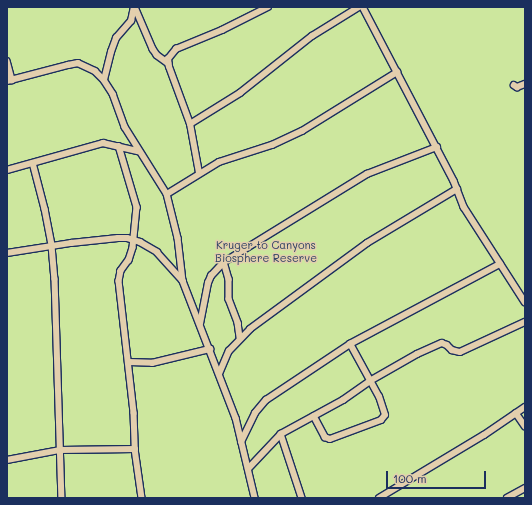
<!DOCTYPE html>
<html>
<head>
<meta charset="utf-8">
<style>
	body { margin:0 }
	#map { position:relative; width:532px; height:505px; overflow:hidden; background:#e0c4a2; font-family:Mali,sans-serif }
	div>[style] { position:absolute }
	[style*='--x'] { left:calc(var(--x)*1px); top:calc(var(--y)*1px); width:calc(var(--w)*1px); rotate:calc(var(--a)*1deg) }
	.green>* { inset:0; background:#cde79e }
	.roads { filter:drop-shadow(1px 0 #1b2f5e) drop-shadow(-1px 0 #1b2f5e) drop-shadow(0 1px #1b2f5e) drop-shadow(0 -1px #1b2f5e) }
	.street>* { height:5.5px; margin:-2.75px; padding:0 2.75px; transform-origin:2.75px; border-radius:2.75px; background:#e3cfad }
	span { translate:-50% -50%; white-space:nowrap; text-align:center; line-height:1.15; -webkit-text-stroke:3px #e3cfad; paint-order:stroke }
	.park-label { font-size:11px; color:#2d4164 }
	.frame { position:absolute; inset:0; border:8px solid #1b2f5e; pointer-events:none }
	.scale { position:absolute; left:386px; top:471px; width:100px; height:18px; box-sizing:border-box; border:2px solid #1b2f5e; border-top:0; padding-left:5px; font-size:12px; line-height:14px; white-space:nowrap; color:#1b2f5e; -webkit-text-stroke:3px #e3cfad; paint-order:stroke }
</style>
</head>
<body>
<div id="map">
	<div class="green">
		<div style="clip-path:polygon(7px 7px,525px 7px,525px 498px,7px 498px)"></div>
	</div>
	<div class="roads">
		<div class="street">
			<div style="--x:135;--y:7;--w:46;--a:66.8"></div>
			<div style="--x:153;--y:49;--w:7;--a:56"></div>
			<div style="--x:157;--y:55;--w:14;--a:36"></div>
			<div style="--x:363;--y:7;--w:196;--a:62.4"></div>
			<div style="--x:454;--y:181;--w:28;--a:69"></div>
			<div style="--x:464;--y:207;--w:113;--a:57.3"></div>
			<div style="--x:7;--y:61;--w:20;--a:75"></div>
			<div style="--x:104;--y:80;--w:29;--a:-76"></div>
			<div style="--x:111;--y:52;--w:15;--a:-70"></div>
			<div style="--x:116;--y:38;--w:23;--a:-49"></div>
			<div style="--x:131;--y:21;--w:14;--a:-78"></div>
			<div style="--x:7;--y:81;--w:63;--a:-14.7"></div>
			<div style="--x:68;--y:65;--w:10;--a:-11"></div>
			<div style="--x:78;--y:63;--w:19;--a:25"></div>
			<div style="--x:95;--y:71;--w:13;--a:45"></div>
			<div style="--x:104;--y:80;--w:17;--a:57"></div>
			<div style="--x:113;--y:94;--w:35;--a:70"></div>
			<div style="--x:125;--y:127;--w:79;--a:57.9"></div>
			<div style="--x:167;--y:194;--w:45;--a:76"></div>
			<div style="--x:178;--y:238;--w:43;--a:83.4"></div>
			<div style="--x:183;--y:281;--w:147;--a:68.9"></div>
			<div style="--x:236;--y:418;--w:82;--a:76.6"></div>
			<div style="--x:514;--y:85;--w:4;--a:34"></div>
			<div style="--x:517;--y:87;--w:9;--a:-21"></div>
			<div style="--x:190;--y:124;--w:59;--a:-31.8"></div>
			<div style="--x:240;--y:93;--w:92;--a:-38.4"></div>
			<div style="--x:312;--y:36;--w:55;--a:-31.7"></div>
			<div style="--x:119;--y:146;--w:64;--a:73.6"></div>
			<div style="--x:137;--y:207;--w:41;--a:95.6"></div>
			<div style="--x:133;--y:248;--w:13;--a:108"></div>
			<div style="--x:129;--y:260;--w:14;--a:126"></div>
			<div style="--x:121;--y:271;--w:10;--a:101"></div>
			<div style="--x:119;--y:281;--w:133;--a:83.5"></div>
			<div style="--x:134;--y:413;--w:36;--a:88"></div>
			<div style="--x:135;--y:449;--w:49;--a:81.9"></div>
			<div style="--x:33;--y:163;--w:48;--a:75.4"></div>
			<div style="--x:45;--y:209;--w:38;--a:79"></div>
			<div style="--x:52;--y:246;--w:33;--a:85"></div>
			<div style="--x:55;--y:279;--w:219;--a:88.2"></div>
			<div style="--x:7;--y:170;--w:100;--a:-15.7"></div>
			<div style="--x:103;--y:143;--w:36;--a:13"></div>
			<div style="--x:199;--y:173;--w:50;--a:-100.4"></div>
			<div style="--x:190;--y:124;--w:61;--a:-110.2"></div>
			<div style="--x:169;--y:67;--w:8;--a:-97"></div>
			<div style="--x:168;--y:59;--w:13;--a:-51"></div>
			<div style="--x:176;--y:49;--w:50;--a:-22.4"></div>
			<div style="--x:222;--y:30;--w:51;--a:-26.6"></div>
			<div style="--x:167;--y:194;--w:61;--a:-31.6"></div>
			<div style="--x:219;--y:162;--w:56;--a:-17.8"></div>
			<div style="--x:272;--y:145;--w:33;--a:-25"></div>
			<div style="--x:302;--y:131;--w:112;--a:-31.8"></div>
			<div style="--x:7;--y:253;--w:65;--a:-8.9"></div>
			<div style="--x:71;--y:243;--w:47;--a:-6.1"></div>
			<div style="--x:118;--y:238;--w:9;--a:0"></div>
			<div style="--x:127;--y:238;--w:14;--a:17"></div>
			<div style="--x:140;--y:242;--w:20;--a:30"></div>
			<div style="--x:157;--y:252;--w:39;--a:48"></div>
			<div style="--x:224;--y:262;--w:18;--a:74"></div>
			<div style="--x:229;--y:279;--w:20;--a:90"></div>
			<div style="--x:229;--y:299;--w:26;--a:69"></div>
			<div style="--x:238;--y:323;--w:15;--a:82"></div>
			<div style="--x:200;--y:324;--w:42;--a:-79"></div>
			<div style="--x:208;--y:283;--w:8;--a:-67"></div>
			<div style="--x:211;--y:276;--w:19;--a:-47"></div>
			<div style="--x:224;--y:262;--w:168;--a:-31.6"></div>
			<div style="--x:367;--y:174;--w:75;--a:-21.1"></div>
			<div style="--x:129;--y:362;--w:23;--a:2"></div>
			<div style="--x:152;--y:363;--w:60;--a:-13.6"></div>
			<div style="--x:219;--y:374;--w:25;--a:-67"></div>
			<div style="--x:229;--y:351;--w:30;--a:-46"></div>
			<div style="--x:250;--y:329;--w:145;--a:-36.3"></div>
			<div style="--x:367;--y:243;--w:105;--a:-31"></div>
			<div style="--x:516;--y:413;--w:16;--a:55"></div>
			<div style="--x:314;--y:416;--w:24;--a:62"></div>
			<div style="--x:325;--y:437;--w:5;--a:22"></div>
			<div style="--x:330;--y:439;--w:54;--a:-20.4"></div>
			<div style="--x:381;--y:420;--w:6;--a:-51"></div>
			<div style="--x:385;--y:415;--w:19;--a:-108"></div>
			<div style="--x:379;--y:397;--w:60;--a:-118.7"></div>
			<div style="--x:281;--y:434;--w:67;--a:71.8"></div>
			<div style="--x:241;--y:442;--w:32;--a:-64"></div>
			<div style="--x:255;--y:413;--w:17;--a:-50"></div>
			<div style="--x:266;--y:400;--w:101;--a:-33.7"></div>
			<div style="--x:350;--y:344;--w:170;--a:-28.1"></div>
			<div style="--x:7;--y:460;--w:54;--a:-10.7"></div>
			<div style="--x:60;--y:450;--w:75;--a:-0.8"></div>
			<div style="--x:248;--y:469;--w:48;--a:-46.7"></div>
			<div style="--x:281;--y:434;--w:71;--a:-28.7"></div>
			<div style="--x:343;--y:400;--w:33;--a:-35"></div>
			<div style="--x:370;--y:381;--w:54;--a:-29.9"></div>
			<div style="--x:417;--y:354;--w:27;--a:-24"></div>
			<div style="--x:442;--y:343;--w:5;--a:22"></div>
			<div style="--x:447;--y:345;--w:7;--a:45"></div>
			<div style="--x:452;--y:350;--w:8;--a:14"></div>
			<div style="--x:460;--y:352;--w:72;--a:-24.8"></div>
			<div style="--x:379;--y:498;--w:122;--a:-31"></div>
			<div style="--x:484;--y:435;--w:50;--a:-34.3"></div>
			<div style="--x:507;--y:498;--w:21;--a:-29"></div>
		</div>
	</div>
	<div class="park-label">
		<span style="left:266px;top:252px">Kruger to Canyons<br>Biosphere Reserve</span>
	</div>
	<div class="frame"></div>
	<div class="scale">100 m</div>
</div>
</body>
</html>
